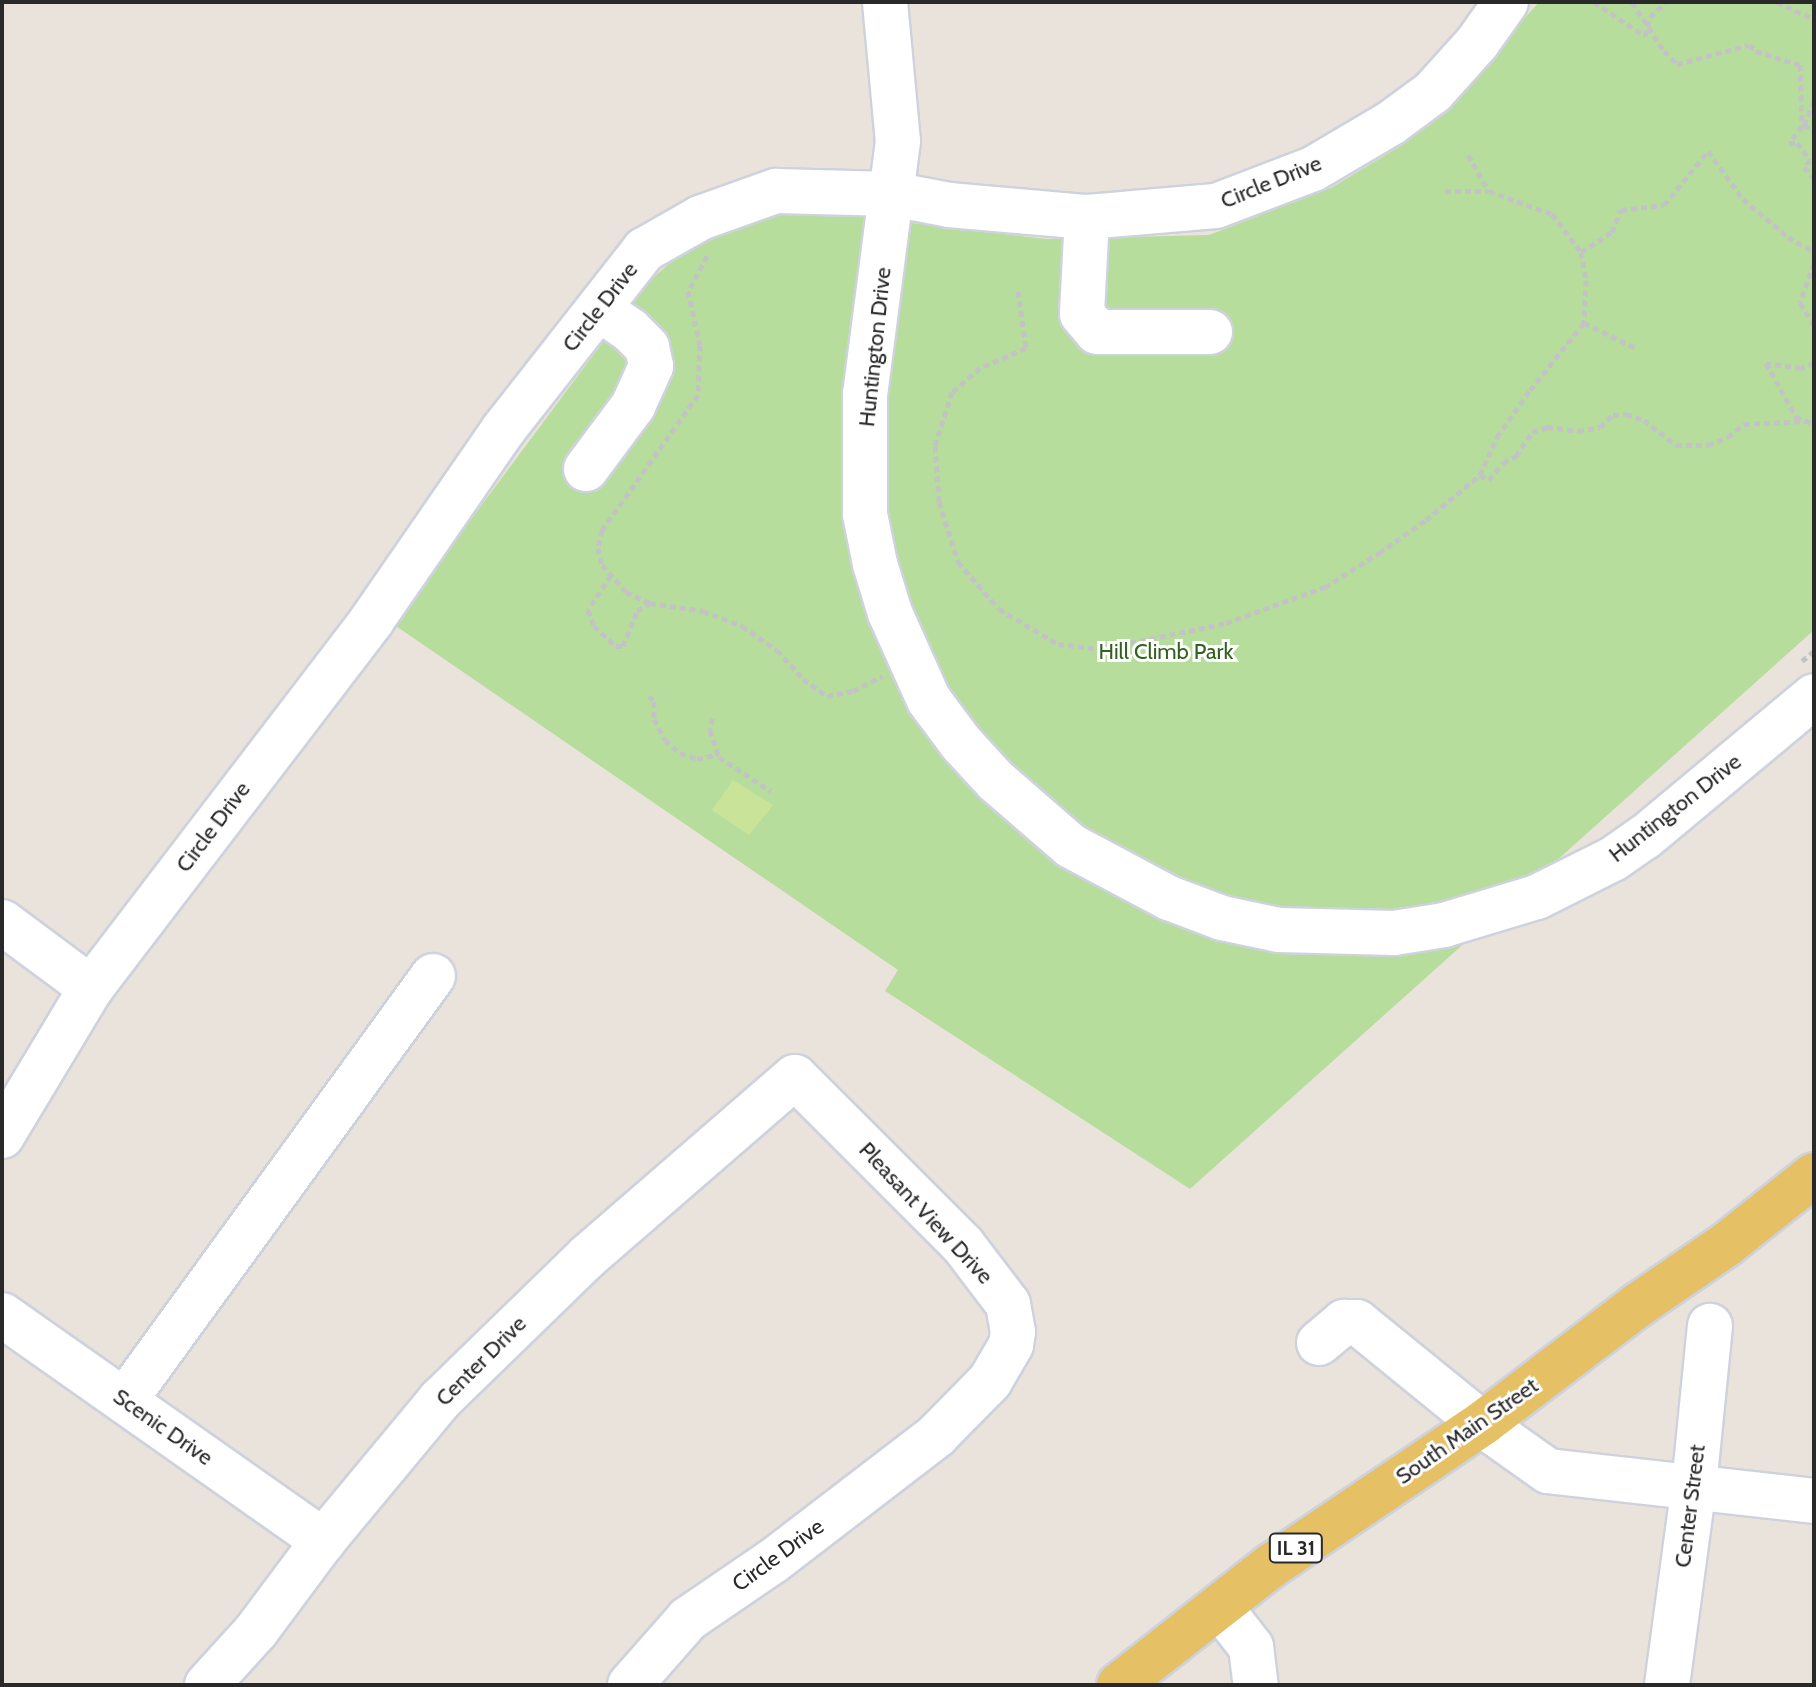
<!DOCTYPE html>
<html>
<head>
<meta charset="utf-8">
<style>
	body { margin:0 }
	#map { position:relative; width:1816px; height:1687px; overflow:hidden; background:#eae3dc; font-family:Cabin,sans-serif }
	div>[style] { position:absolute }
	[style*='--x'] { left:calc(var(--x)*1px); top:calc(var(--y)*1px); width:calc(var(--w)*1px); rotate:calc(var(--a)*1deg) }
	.green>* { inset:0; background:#b7dd9c }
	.pitch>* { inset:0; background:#c9e498 }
	.path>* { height:5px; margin-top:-2.5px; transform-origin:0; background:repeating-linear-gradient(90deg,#c3c3c3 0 6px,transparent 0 10px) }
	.roads { filter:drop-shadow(2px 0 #ced2dd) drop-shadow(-2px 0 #ced2dd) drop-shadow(0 2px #ced2dd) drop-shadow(0 -2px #ced2dd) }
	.minor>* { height:44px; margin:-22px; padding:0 22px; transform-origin:22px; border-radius:22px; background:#fff }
	.major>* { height:44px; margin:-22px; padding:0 22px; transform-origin:22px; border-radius:22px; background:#e6c065 }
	span { translate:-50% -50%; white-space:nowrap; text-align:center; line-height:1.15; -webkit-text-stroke:6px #fff; paint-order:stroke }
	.shield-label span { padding:2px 6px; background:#fff; border:2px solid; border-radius:6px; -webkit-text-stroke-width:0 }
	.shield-label { font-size:20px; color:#292929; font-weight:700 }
	.street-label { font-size:22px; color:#292929 }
	.park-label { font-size:22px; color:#31611f }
	.frame { position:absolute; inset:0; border:4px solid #292929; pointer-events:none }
</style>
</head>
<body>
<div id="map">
	<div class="green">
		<div style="clip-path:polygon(1539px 2px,1814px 2px,1814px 630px,1190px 1189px,885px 991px,898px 970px,393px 624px,647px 283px,685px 250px,715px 233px,768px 215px,837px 214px,1046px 239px,1209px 235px,1331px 188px,1399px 147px,1459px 93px)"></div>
	</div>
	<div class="pitch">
		<div style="clip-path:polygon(733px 780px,773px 805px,749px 835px,712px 810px)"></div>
	</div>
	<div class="path">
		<div style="--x:1594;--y:2;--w:61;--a:33.7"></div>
		<div style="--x:1645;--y:36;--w:20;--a:-75"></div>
		<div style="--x:1650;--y:17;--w:22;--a:-43"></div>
		<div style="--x:1632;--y:2;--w:59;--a:56.9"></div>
		<div style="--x:1664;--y:51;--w:18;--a:45"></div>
		<div style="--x:1677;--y:64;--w:74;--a:-14.8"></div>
		<div style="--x:1749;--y:45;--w:9;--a:41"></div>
		<div style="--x:1756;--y:51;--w:46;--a:17.7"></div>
		<div style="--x:1800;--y:65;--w:61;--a:88.1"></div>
		<div style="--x:1802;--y:126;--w:21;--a:127"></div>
		<div style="--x:1789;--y:143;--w:8;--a:0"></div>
		<div style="--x:1797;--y:143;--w:21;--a:53"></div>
		<div style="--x:1810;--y:160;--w:9;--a:131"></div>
		<div style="--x:1804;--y:167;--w:15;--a:48"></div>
		<div style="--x:1777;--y:2;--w:41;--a:24.7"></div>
		<div style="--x:1814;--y:101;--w:26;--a:113"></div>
		<div style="--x:1804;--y:125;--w:12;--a:31"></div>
		<div style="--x:1468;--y:155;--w:42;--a:59.7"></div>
		<div style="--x:1489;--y:191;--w:67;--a:20.1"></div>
		<div style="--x:1552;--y:214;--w:48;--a:52.7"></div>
		<div style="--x:1581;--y:252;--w:28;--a:80"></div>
		<div style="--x:1586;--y:280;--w:43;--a:92.7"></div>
		<div style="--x:1584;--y:323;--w:58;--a:25.7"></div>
		<div style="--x:1445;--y:191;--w:43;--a:0"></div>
		<div style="--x:1581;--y:252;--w:37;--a:-33"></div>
		<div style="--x:1612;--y:232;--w:24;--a:-68"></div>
		<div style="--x:1621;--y:210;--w:43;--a:-6.6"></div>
		<div style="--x:1664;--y:205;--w:70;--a:-50.8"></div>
		<div style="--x:1708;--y:151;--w:59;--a:53.9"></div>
		<div style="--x:1743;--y:199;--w:59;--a:40.2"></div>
		<div style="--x:1788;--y:237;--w:30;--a:30"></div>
		<div style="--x:707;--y:256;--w:40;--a:118"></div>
		<div style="--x:688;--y:291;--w:55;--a:77.5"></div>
		<div style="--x:700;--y:345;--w:50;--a:92.3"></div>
		<div style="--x:698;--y:395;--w:166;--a:125.4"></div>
		<div style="--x:602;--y:530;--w:18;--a:103"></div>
		<div style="--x:598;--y:548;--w:17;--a:77"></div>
		<div style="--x:602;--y:565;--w:36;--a:48"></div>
		<div style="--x:626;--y:592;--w:26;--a:25"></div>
		<div style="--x:650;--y:603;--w:54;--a:8.6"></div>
		<div style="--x:703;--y:611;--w:42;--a:21"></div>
		<div style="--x:742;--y:626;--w:42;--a:34.4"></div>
		<div style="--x:777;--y:650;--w:39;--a:48"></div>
		<div style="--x:803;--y:679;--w:29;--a:35"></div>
		<div style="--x:827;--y:696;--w:26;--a:-11"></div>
		<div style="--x:853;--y:691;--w:33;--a:-27"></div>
		<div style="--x:1814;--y:263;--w:42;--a:109.3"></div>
		<div style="--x:1800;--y:303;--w:26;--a:58"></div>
		<div style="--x:1018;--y:291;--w:58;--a:82"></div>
		<div style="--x:1026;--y:348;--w:50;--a:156.5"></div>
		<div style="--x:980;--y:368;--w:37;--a:139"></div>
		<div style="--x:952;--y:392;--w:57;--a:107.5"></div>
		<div style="--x:935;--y:446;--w:56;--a:85.9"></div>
		<div style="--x:939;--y:502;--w:63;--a:72.4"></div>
		<div style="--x:958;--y:562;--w:62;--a:48.9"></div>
		<div style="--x:999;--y:609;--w:69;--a:30.7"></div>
		<div style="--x:1058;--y:644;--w:43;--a:6.6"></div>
		<div style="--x:1101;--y:649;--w:128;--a:-11.7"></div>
		<div style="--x:1226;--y:623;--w:105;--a:-20"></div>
		<div style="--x:1325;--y:587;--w:64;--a:-32.2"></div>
		<div style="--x:1379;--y:553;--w:57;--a:-35.1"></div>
		<div style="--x:1426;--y:520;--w:70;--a:-39.8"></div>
		<div style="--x:1480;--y:475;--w:42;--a:-65.9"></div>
		<div style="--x:1497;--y:437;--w:57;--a:-54.9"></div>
		<div style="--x:1530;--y:390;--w:86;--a:-51.1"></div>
		<div style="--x:1814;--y:363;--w:14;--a:159"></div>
		<div style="--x:1801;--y:368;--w:35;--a:-172"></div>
		<div style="--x:1766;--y:363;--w:62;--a:60.9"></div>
		<div style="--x:1796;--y:417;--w:19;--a:21"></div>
		<div style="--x:1480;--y:475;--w:10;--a:29"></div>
		<div style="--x:1489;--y:480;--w:22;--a:-51"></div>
		<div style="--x:1503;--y:463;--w:15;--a:-28"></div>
		<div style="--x:1516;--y:456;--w:29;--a:-56"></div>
		<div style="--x:1532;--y:432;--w:16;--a:-18"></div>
		<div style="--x:1547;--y:427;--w:31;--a:7"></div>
		<div style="--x:1578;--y:431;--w:22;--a:-10"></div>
		<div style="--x:1600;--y:427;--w:18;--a:-43"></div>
		<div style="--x:1613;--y:415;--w:13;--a:-4"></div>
		<div style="--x:1626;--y:414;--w:19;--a:18"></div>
		<div style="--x:1644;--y:420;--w:41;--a:38"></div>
		<div style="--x:1676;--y:445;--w:32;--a:0"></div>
		<div style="--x:1708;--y:445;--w:22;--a:-22"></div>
		<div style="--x:1728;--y:437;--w:21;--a:-39"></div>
		<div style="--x:1744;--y:424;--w:63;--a:-2.7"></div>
		<div style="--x:611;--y:575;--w:42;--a:123.3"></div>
		<div style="--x:588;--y:610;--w:17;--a:69"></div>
		<div style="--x:594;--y:626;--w:30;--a:42"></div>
		<div style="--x:616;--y:646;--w:7;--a:0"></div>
		<div style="--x:623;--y:646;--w:38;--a:-68"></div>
		<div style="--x:637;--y:611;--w:15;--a:-32"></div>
		<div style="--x:1802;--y:661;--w:16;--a:-40"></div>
		<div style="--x:649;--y:696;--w:7;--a:45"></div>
		<div style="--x:654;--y:701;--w:18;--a:90"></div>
		<div style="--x:654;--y:719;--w:24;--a:62"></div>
		<div style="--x:665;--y:740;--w:20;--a:41"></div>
		<div style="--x:680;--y:753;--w:18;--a:19"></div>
		<div style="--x:697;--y:759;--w:22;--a:-13"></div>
		<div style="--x:712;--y:718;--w:12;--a:99"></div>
		<div style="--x:710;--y:730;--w:28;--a:72"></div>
		<div style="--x:719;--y:757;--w:62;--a:33.2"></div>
	</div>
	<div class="roads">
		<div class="minor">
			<div style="--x:885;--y:2;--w:140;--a:84.7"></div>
			<div style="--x:898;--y:141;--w:255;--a:97.4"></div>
			<div style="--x:865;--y:394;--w:120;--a:90"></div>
			<div style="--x:865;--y:514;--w:51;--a:78.7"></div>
			<div style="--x:875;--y:564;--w:51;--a:73"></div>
			<div style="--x:890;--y:613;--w:95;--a:65.9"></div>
			<div style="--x:929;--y:700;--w:54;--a:53.3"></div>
			<div style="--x:961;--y:743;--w:52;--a:47.4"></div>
			<div style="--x:996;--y:781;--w:99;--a:40.9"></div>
			<div style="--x:1071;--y:846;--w:111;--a:28"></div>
			<div style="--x:1169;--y:898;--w:57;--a:20.7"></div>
			<div style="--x:1222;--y:918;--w:58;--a:11.9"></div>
			<div style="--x:1279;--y:930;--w:115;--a:1.5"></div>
			<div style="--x:1394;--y:933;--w:51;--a:-9.1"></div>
			<div style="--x:1444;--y:925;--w:97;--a:-16.8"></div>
			<div style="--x:1537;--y:897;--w:85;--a:-26.6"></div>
			<div style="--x:1613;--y:859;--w:39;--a:-35"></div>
			<div style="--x:1645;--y:837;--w:220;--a:-39.8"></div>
			<div style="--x:1087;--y:217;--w:97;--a:93"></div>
			<div style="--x:1082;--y:314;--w:23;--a:50"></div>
			<div style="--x:1097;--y:332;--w:113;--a:0"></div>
			<div style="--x:586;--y:469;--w:79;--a:-53.3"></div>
			<div style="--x:633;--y:406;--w:44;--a:-65.8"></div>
			<div style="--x:651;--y:366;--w:19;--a:-102"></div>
			<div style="--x:647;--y:347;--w:24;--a:-135"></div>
			<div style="--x:630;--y:330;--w:37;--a:-146"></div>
			<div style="--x:2;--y:922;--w:111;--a:36.6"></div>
			<div style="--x:2;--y:1136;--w:173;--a:-59"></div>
			<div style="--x:91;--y:988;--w:463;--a:-52.6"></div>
			<div style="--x:372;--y:620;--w:231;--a:-55.4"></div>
			<div style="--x:503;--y:430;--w:229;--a:-51.9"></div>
			<div style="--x:644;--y:250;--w:64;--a:-29.7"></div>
			<div style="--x:700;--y:218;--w:81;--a:-19.6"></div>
			<div style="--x:776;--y:191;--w:116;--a:1.5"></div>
			<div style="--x:892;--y:194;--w:58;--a:10.9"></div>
			<div style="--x:949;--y:205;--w:139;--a:5"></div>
			<div style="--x:1087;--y:217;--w:129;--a:-4.9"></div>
			<div style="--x:1216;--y:206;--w:104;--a:-20.9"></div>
			<div style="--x:1313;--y:169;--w:91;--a:-30.5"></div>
			<div style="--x:1391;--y:123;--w:52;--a:-36.4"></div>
			<div style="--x:1433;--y:92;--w:66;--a:-48.1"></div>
			<div style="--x:1477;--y:43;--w:50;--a:-54.7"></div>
			<div style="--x:2;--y:1315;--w:393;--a:35.1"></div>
			<div style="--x:1319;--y:1343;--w:33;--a:-40"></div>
			<div style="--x:1344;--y:1322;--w:13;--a:0"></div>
			<div style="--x:1357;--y:1322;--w:171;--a:39.1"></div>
			<div style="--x:1490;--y:1430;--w:71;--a:35.3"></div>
			<div style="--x:1548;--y:1471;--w:268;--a:6.4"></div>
			<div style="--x:125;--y:1400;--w:524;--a:-54"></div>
			<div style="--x:1220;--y:1607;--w:51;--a:52.2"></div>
			<div style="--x:1251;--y:1647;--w:38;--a:83"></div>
			<div style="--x:207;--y:1685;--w:73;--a:-47.8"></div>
			<div style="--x:256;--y:1631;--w:112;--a:-53.3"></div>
			<div style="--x:323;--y:1541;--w:183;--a:-50.3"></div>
			<div style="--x:440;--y:1400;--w:205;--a:-44.2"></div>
			<div style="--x:587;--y:1257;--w:275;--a:-40.9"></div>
			<div style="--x:795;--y:1077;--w:238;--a:45"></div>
			<div style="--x:963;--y:1245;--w:74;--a:52.7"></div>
			<div style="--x:1008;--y:1304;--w:28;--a:80"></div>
			<div style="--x:1013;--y:1332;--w:13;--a:99"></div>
			<div style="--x:1011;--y:1345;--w:42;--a:120.3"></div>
			<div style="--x:990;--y:1381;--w:77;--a:134.5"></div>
			<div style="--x:936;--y:1436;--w:205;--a:142.5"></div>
			<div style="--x:773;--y:1561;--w:103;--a:145.7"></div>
			<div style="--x:688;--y:1619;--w:88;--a:131.3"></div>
			<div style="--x:1667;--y:1685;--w:201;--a:-82.3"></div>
			<div style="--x:1694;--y:1486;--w:161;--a:-84.3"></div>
		</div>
		<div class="major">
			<div style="--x:1119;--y:1685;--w:193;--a:-38.1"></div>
			<div style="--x:1271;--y:1566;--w:256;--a:-34"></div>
			<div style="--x:1483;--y:1423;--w:195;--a:-37.3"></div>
			<div style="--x:1638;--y:1305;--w:108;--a:-34.4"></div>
			<div style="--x:1727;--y:1244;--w:111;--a:-38.4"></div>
		</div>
	</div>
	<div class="shield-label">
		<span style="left:1296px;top:1548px">IL 31</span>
	</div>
	<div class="street-label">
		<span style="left:1271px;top:182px;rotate:-22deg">Circle Drive</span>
		<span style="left:600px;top:307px;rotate:-52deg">Circle Drive</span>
		<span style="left:875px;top:347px;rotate:-84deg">Huntington Drive</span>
		<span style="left:1675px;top:808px;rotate:-38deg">Huntington Drive</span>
		<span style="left:213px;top:827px;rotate:-53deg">Circle Drive</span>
		<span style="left:926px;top:1213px;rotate:47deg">Pleasant View Drive</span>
		<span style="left:481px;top:1361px;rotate:-45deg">Center Drive</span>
		<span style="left:163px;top:1427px;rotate:35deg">Scenic Drive</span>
		<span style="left:1467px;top:1431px;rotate:-35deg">South Main Street</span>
		<span style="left:1690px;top:1506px;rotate:-83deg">Center Street</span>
		<span style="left:778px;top:1555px;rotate:-36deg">Circle Drive</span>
	</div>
	<div class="park-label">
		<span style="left:1166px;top:652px">Hill Climb Park</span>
	</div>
	<div class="frame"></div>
</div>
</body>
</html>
